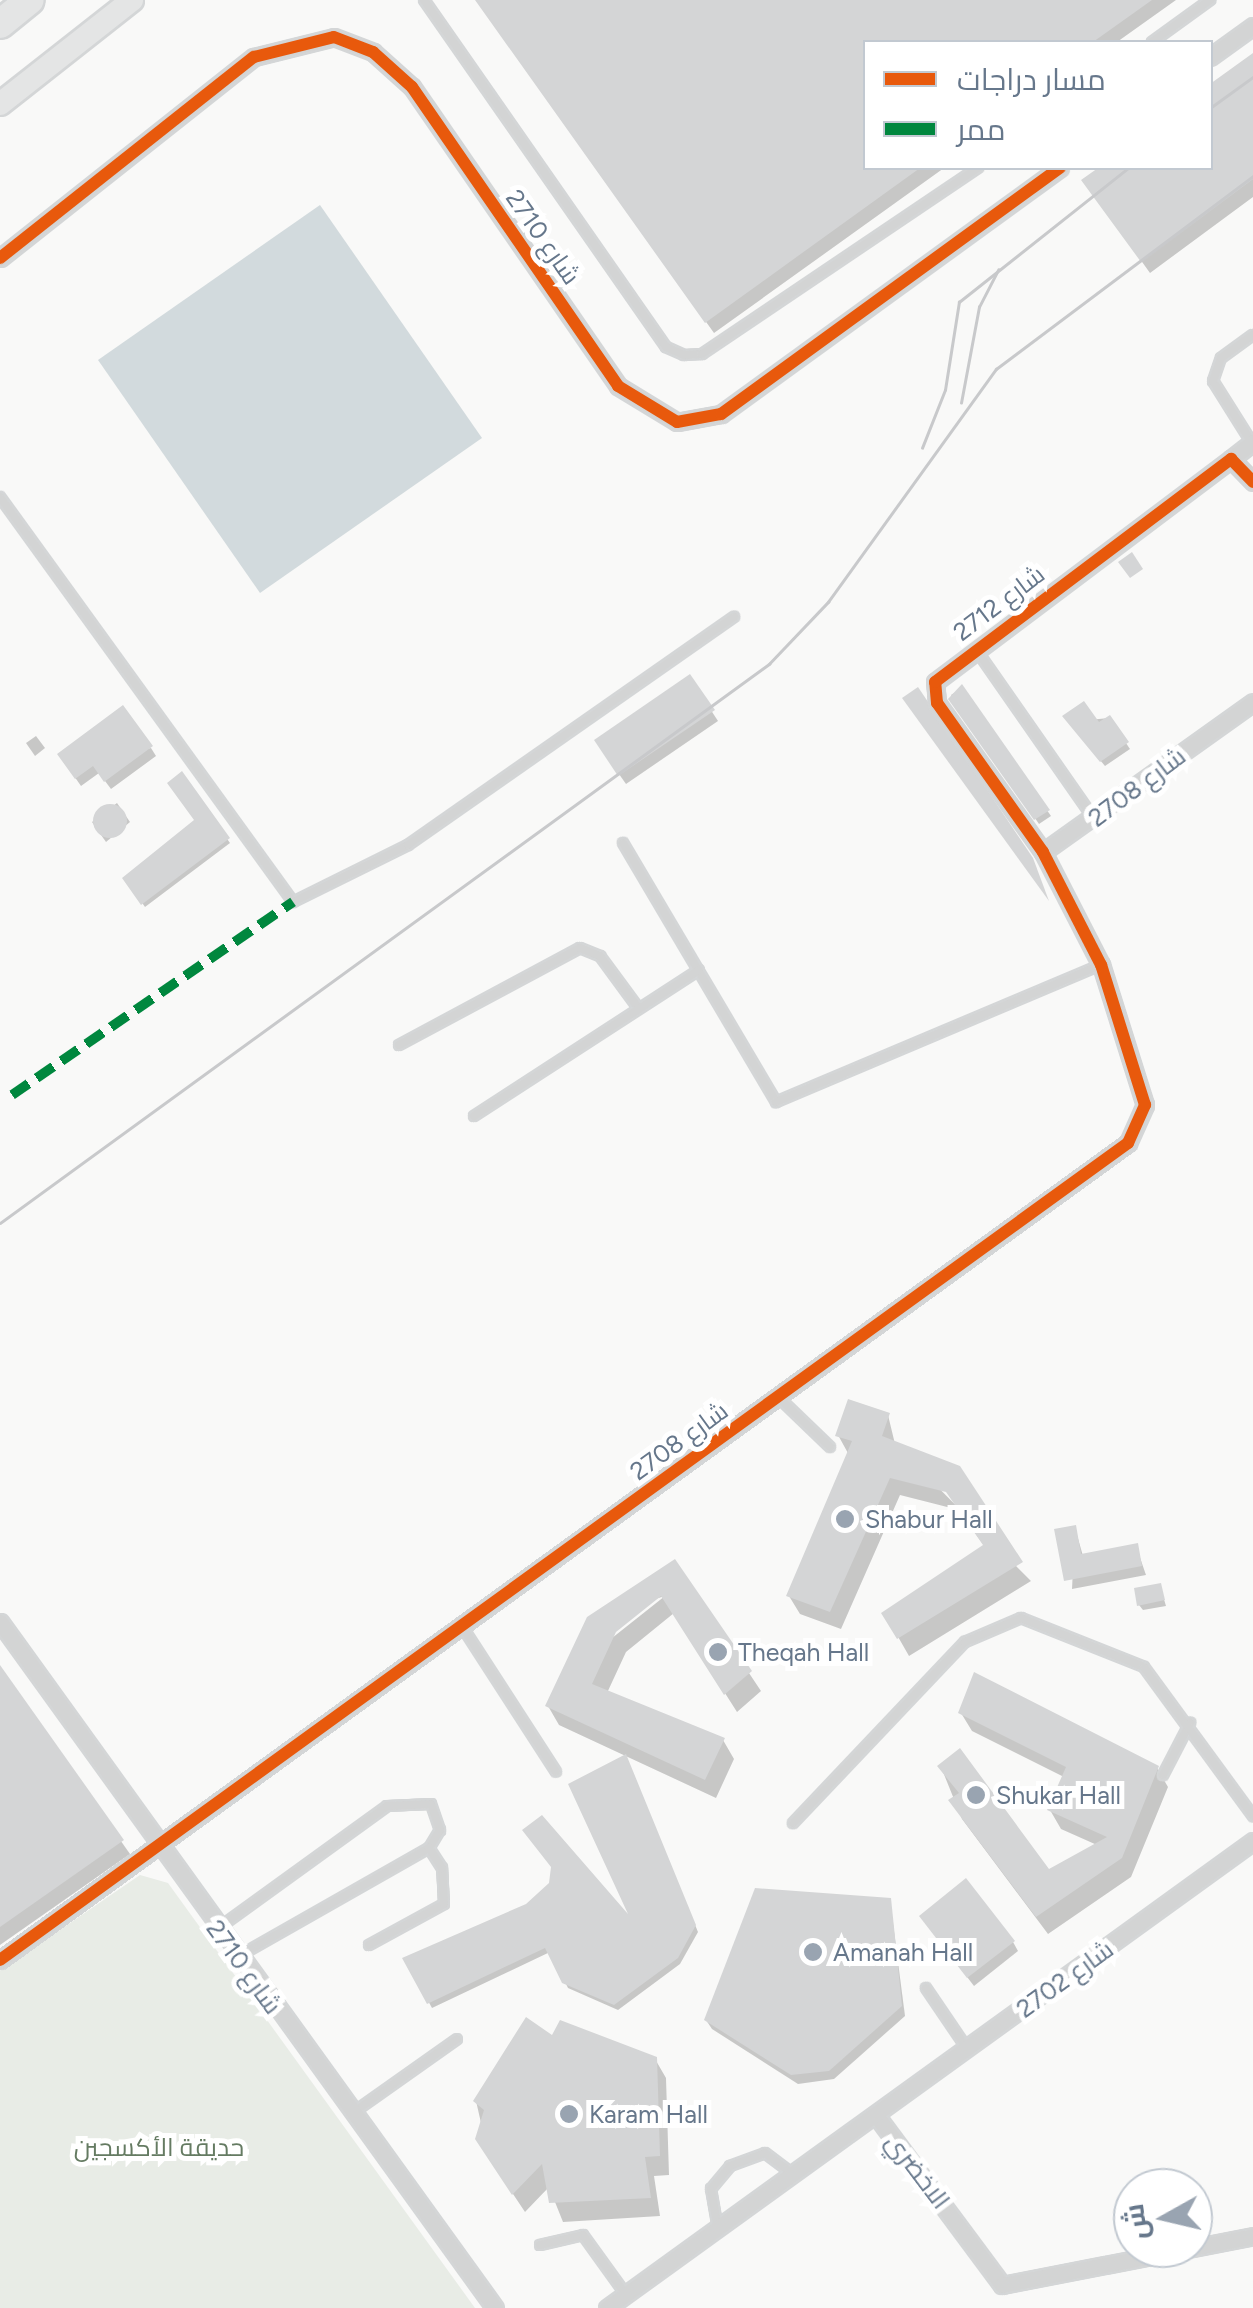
<!DOCTYPE html>
<html>
<head>
<meta charset="utf-8">
<style>
	body { margin:0 }
	#map { position:relative; width:1253px; height:2308px; overflow:hidden; background:#f9f9f8; font-family:Figtree,Cairo,sans-serif }
	div>[style] { position:absolute }
	[style*='--x'] { left:calc(var(--x)*1px); top:calc(var(--y)*1px); width:calc(var(--w)*1px); rotate:calc(var(--a)*1deg) }
	.green>* { inset:0; background:#e8ece6 }
	.water>* { inset:0; background:#d2dadd }
	.shadow>* { inset:0; background:#0003 }
	.building>* { inset:0; background:#d4d5d6 }
	.round { border-radius:50% }
	.roads { filter:drop-shadow(2px 0 #d4d6d7) drop-shadow(-2px 0 #d4d6d7) drop-shadow(0 2px #d4d6d7) drop-shadow(0 -2px #d4d6d7) }
	.service>* { height:8px; margin:-4px; padding:0 4px; transform-origin:4px; border-radius:4px; background:#d3d4d4 }
	.minor>* { height:15px; margin:-7.5px; padding:0 7.5px; transform-origin:7.5px; border-radius:7.5px; background:#d3d4d4 }
	.secondary>* { height:22px; margin:-11px; padding:0 11px; transform-origin:11px; border-radius:11px; background:#e4e5e5 }
	.trunk>* { height:28px; margin:-14px; padding:0 14px; transform-origin:14px; border-radius:14px; background:#e4e5e5 }
	.tram>* { height:2.5px; margin:-1.25px; padding:0 1.25px; transform-origin:1.25px; border-radius:1.25px; background:#c8c9cb }
	.quiet>* { height:10px; margin-top:-5px; transform-origin:0; background:repeating-linear-gradient(90deg,#00873e 0 20px,transparent 0 30px) }
	.cycleway>* { height:12px; margin:-6px; padding:0 6px; transform-origin:6px; border-radius:6px; background:#e8590c }
	.dots>* { width:28px; height:28px; translate:-50% -50%; box-sizing:border-box; border:5px solid #fff; border-radius:50% }
	span { translate:-50% -50%; white-space:nowrap; text-align:center; line-height:1.15; -webkit-text-stroke:10px #fff; paint-order:stroke }
	.street-label { font-size:25px; color:#66778b }
	.poi-label { font-size:25px; color:#66778b }
	.left { translate:0 -50%; text-align:left }
	.park-label { font-size:25px; color:#657b62 }
	.legend { position:absolute; left:863px; top:40px; width:350px; height:130px; box-sizing:border-box; background:#fff; border:2px solid #c2c9d1; margin:0; padding:12px 18px; list-style:none; font-size:30px; color:#66778b }
	.legend li { display:flex; align-items:center; gap:20px; height:50px }
	.legend b { width:50px; border:2px solid #c2c9d1 }
	.north { position:absolute; left:1113px; top:2168px; width:100px; height:100px; box-sizing:border-box; background:#fff; border:2px solid #c2c9d1; border-radius:50%; rotate:262deg; font-size:28px; font-weight:700; line-height:40px; text-align:center; color:#66778b }
	.north::after { content:''; display:block; margin:auto; width:35px; height:45px; background:#99a4b1; clip-path:polygon(50% 0,100% 100%,50% 72%,0 100%) }
</style>
</head>
<body>
<div id="map">
	<div class="green">
		<div style="clip-path:polygon(140px 1875px,168px 1883px,475px 2308px,0 2308px,0 1971px)"></div>
	</div>
	<div class="water">
		<div style="clip-path:polygon(320px 205px,482px 438px,260px 593px,98px 360px)"></div>
	</div>
	<div class="shadow">
		<div style="clip-path:polygon(476px 0,1176px 0,1117px 42px,866px 42px,866px 168px,944px 168px,714px 333px)"></div>
		<div style="clip-path:polygon(1253px 56px,1253px 197px,1150px 273px,1084px 181px,1102px 168px,1210px 168px)"></div>
		<div style="clip-path:polygon(690px 678px,718px 721px,626px 784px,602px 750px)"></div>
		<div style="clip-path:polygon(962px 688px,1051px 816px,1039px 824px,951px 695px)"></div>
		<div style="clip-path:polygon(1109px 718px,1130px 749px,1105px 766px,1068px 722px)"></div>
		<div style="clip-path:polygon(36px 736px,45px 748px,35px 756px,26px 743px)"></div>
		<div style="clip-path:polygon(151px 748px,156px 756px,111px 789px,99px 773px,81px 786px,65px 763px)"></div>
		<div style="clip-path:polygon(182px 775px,230px 843px,145px 907px,125px 878px,197px 821px)"></div>
		<div style="clip-path:polygon(117px 803px,130px 822px,106px 842px,92px 822px)"></div>
		<div style="clip-path:polygon(888px 1415px,895px 1444px,1031px 1581px,909px 1656px,885px 1614px,985px 1547px,959px 1510px,900px 1495px,841px 1629px,800px 1614px,789px 1596px,849px 1455px,838px 1435px)"></div>
		<div style="clip-path:polygon(1075px 1528px,1083px 1556px,1136px 1546px,1146px 1575px,1072px 1589px)"></div>
		<div style="clip-path:polygon(evenodd,675px 1562px,761px 1691px,737px 1712px,674px 1613px,626px 1652px,607px 1693px,723px 1740px,734px 1759px,716px 1798px,559px 1725px,548px 1706px,589px 1619px,675px 1562px,665px 1596px,607px 1642px,604px 1638px,652px 1600px,665px 1596px)"></div>
		<div style="clip-path:polygon(1160px 1586px,1166px 1606px,1143px 1610px,1139px 1605px)"></div>
		<div style="clip-path:polygon(0 1669px,130px 1854px,0 1945px)"></div>
		<div style="clip-path:polygon(961px 1713px,1157px 1768px,1168px 1787px,1131px 1877px,1048px 1934px,962px 1819px,941px 1767px,1048px 1873px,1097px 1845px,1061px 1829px,1050px 1810px,1064px 1777px,972px 1731px)"></div>
		<div style="clip-path:polygon(628px 1762px,698px 1932px,680px 1964px,618px 2010px,568px 1988px,550px 1952px,432px 2008px,405px 1959px,634px 1925px)"></div>
		<div style="clip-path:polygon(890px 1900px,905px 2016px,834px 2079px,798px 2084px,712px 2029px,706px 2020px)"></div>
		<div style="clip-path:polygon(927px 1925px,1013px 1942px,1018px 1951px,974px 1986px)"></div>
		<div style="clip-path:polygon(553px 2038px,655px 2059px,666px 2078px,669px 2175px,654px 2176px,660px 2216px,563px 2222px,549px 2187px,525px 2212px,489px 2158px,476px 2101px)"></div>
	</div>
	<div class="building">
		<div style="clip-path:polygon(475px 0,1152px 0,1093px 42px,866px 42px,866px 168px,920px 168px,705px 323px)"></div>
		<div style="clip-path:polygon(1253px 53px,1253px 179px,1141px 262px,1081px 180px,1098px 168px,1210px 168px,1210px 84px)"></div>
		<div style="clip-path:polygon(1132px 552px,1143px 569px,1130px 578px,1118px 562px)"></div>
		<div style="clip-path:polygon(690px 674px,715px 710px,618px 776px,594px 740px)"></div>
		<div style="clip-path:polygon(962px 684px,1050px 810px,1034px 820px,948px 699px)"></div>
		<div style="clip-path:polygon(918px 687px,1033px 858px,1049px 901px,902px 698px)"></div>
		<div style="clip-path:polygon(1084px 701px,1099px 722px,1110px 715px,1129px 742px,1100px 762px,1062px 716px)"></div>
		<div style="clip-path:polygon(123px 705px,153px 746px,104px 782px,93px 766px,75px 779px,57px 754px)"></div>
		<div style="clip-path:polygon(182px 771px,230px 838px,141px 905px,122px 878px,194px 820px,167px 783px)"></div>
		<div class="round" style="left:93px;top:804px;width:34px;height:34px"></div>
		<div style="clip-path:polygon(848px 1399px,890px 1413px,882px 1436px,960px 1466px,1023px 1562px,897px 1639px,881px 1613px,983px 1545px,946px 1492px,890px 1478px,830px 1612px,786px 1596px,852px 1441px,835px 1436px)"></div>
		<div style="clip-path:polygon(1076px 1525px,1081px 1554px,1138px 1543px,1142px 1566px,1064px 1581px,1054px 1529px)"></div>
		<div style="clip-path:polygon(675px 1559px,752px 1671px,724px 1695px,661px 1596px,616px 1632px,592px 1684px,725px 1738px,705px 1780px,545px 1706px,587px 1617px)"></div>
		<div style="clip-path:polygon(1161px 1583px,1165px 1600px,1137px 1606px,1134px 1588px)"></div>
		<div style="clip-path:polygon(0 1665px,124px 1840px,0 1927px)"></div>
		<div style="clip-path:polygon(974px 1672px,1159px 1766px,1122px 1858px,1036px 1917px,948px 1800px,959px 1793px,937px 1766px,960px 1748px,1049px 1869px,1107px 1837px,1047px 1810px,1066px 1767px,958px 1713px)"></div>
		<div style="clip-path:polygon(626px 1754px,696px 1925px,678px 1958px,614px 2005px,562px 1983px,545px 1948px,427px 2004px,402px 1958px,526px 1904px,549px 1883px,551px 1867px,522px 1830px,542px 1815px,628px 1914px,568px 1784px)"></div>
		<div style="clip-path:polygon(966px 1878px,1015px 1941px,967px 1978px,919px 1916px)"></div>
		<div style="clip-path:polygon(755px 1888px,891px 1898px,902px 2006px,829px 2071px,791px 2075px,704px 2020px)"></div>
		<div style="clip-path:polygon(526px 2017px,552px 2035px,560px 2020px,657px 2057px,660px 2156px,645px 2157px,651px 2198px,549px 2203px,542px 2164px,512px 2195px,475px 2139px,484px 2110px,473px 2101px)"></div>
	</div>
	<div class="roads">
		<div class="service">
			<div style="--x:424;--y:0;--w:423;--a:55.1"></div>
			<div style="--x:666;--y:347;--w:20;--a:24"></div>
			<div style="--x:684;--y:355;--w:18;--a:-3"></div>
			<div style="--x:702;--y:354;--w:333;--a:-34"></div>
			<div style="--x:1152;--y:42;--w:72;--a:-35.9"></div>
			<div style="--x:1252;--y:443;--w:73;--a:-122.2"></div>
			<div style="--x:1213;--y:381;--w:24;--a:-71"></div>
			<div style="--x:1221;--y:358;--w:39;--a:-36"></div>
			<div style="--x:0;--y:497;--w:500;--a:54.1"></div>
			<div style="--x:293;--y:902;--w:128;--a:-26.4"></div>
			<div style="--x:408;--y:845;--w:398;--a:-35"></div>
			<div style="--x:977;--y:651;--w:201;--a:55.1"></div>
			<div style="--x:623;--y:843;--w:301;--a:59.4"></div>
			<div style="--x:776;--y:1102;--w:353;--a:-22.9"></div>
			<div style="--x:399;--y:1045;--w:205;--a:-28.2"></div>
			<div style="--x:580;--y:948;--w:22;--a:22"></div>
			<div style="--x:600;--y:956;--w:61;--a:53.7"></div>
			<div style="--x:474;--y:1116;--w:268;--a:-33"></div>
			<div style="--x:778;--y:1397;--w:72;--a:43.9"></div>
			<div style="--x:463;--y:1628;--w:171;--a:57.1"></div>
			<div style="--x:1163;--y:1775;--w:59;--a:-62.6"></div>
			<div style="--x:793;--y:1823;--w:250;--a:-46.5"></div>
			<div style="--x:965;--y:1642;--w:61;--a:-23.2"></div>
			<div style="--x:1021;--y:1618;--w:132;--a:21.7"></div>
			<div style="--x:1144;--y:1667;--w:185;--a:53.8"></div>
			<div style="--x:220;--y:1927;--w:206;--a:-35.9"></div>
			<div style="--x:387;--y:1806;--w:44;--a:-2.6"></div>
			<div style="--x:431;--y:1804;--w:28;--a:71"></div>
			<div style="--x:440;--y:1830;--w:21;--a:121"></div>
			<div style="--x:429;--y:1848;--w:219;--a:150.4"></div>
			<div style="--x:369;--y:1945;--w:85;--a:-28.7"></div>
			<div style="--x:444;--y:1904;--w:36;--a:-93"></div>
			<div style="--x:442;--y:1868;--w:24;--a:-123"></div>
			<div style="--x:926;--y:1988;--w:71;--a:55.9"></div>
			<div style="--x:354;--y:2112;--w:126;--a:-35.3"></div>
			<div style="--x:718;--y:2229;--w:41;--a:-99.9"></div>
			<div style="--x:711;--y:2189;--w:30;--a:-50"></div>
			<div style="--x:730;--y:2166;--w:37;--a:-20"></div>
			<div style="--x:765;--y:2153;--w:36;--a:37"></div>
			<div style="--x:540;--y:2245;--w:44;--a:-13.1"></div>
			<div style="--x:583;--y:2235;--w:75;--a:54.2"></div>
		</div>
		<div class="minor">
			<div style="--x:1210;--y:57;--w:53;--a:-35.8"></div>
			<div style="--x:0;--y:258;--w:324;--a:-38.4"></div>
			<div style="--x:254;--y:57;--w:82;--a:-14"></div>
			<div style="--x:334;--y:37;--w:42;--a:21"></div>
			<div style="--x:373;--y:52;--w:52;--a:41.9"></div>
			<div style="--x:412;--y:87;--w:363;--a:55.4"></div>
			<div style="--x:618;--y:386;--w:69;--a:31.4"></div>
			<div style="--x:677;--y:422;--w:45;--a:-10.3"></div>
			<div style="--x:721;--y:414;--w:419;--a:-36"></div>
			<div style="--x:1231;--y:459;--w:28;--a:-38"></div>
			<div style="--x:1043;--y:852;--w:258;--a:-35.5"></div>
			<div style="--x:0;--y:1622;--w:846;--a:54.19"></div>
			<div style="--x:0;--y:1960;--w:1393;--a:-35.92"></div>
			<div style="--x:1128;--y:1143;--w:42;--a:-65.9"></div>
			<div style="--x:1145;--y:1105;--w:147;--a:-107.4"></div>
			<div style="--x:1101;--y:965;--w:127;--a:-117.2"></div>
			<div style="--x:1043;--y:852;--w:183;--a:-125.4"></div>
			<div style="--x:937;--y:703;--w:21;--a:-95"></div>
			<div style="--x:935;--y:682;--w:371;--a:-37"></div>
			<div style="--x:1231;--y:459;--w:32;--a:46"></div>
			<div style="--x:878;--y:2118;--w:208;--a:53.4"></div>
			<div style="--x:1002;--y:2285;--w:256;--a:-11"></div>
			<div style="--x:607;--y:2308;--w:797;--a:-35.86"></div>
		</div>
		<div class="secondary">
			<div style="--x:0;--y:104;--w:168;--a:-38.2"></div>
		</div>
		<div class="trunk">
			<div style="--x:0;--y:24;--w:38;--a:-39"></div>
		</div>
	</div>
	<div class="tram">
		<div style="--x:1210;--y:108;--w:53;--a:-35.8"></div>
		<div style="--x:961;--y:403;--w:98;--a:-79.4"></div>
		<div style="--x:979;--y:307;--w:42;--a:-62.8"></div>
		<div style="--x:922;--y:448;--w:62;--a:-68.4"></div>
		<div style="--x:945;--y:390;--w:89;--a:-81"></div>
		<div style="--x:959;--y:302;--w:216;--a:-38.4"></div>
		<div style="--x:0;--y:1223;--w:951;--a:-36.01"></div>
		<div style="--x:769;--y:664;--w:86;--a:-46.4"></div>
		<div style="--x:828;--y:602;--w:287;--a:-54.2"></div>
		<div style="--x:996;--y:369;--w:321;--a:-36.9"></div>
	</div>
	<div class="quiet">
		<div style="--x:12;--y:1095;--w:341;--a:-34.5"></div>
	</div>
	<div class="cycleway">
		<div style="--x:0;--y:258;--w:324;--a:-38.4"></div>
		<div style="--x:254;--y:57;--w:82;--a:-14"></div>
		<div style="--x:334;--y:37;--w:42;--a:21"></div>
		<div style="--x:373;--y:52;--w:52;--a:41.9"></div>
		<div style="--x:412;--y:87;--w:363;--a:55.4"></div>
		<div style="--x:618;--y:386;--w:69;--a:31.4"></div>
		<div style="--x:677;--y:422;--w:45;--a:-10.3"></div>
		<div style="--x:721;--y:414;--w:419;--a:-36"></div>
		<div style="--x:0;--y:1960;--w:1393;--a:-35.92"></div>
		<div style="--x:1128;--y:1143;--w:42;--a:-65.9"></div>
		<div style="--x:1145;--y:1105;--w:147;--a:-107.4"></div>
		<div style="--x:1101;--y:965;--w:127;--a:-117.2"></div>
		<div style="--x:1043;--y:852;--w:183;--a:-125.4"></div>
		<div style="--x:937;--y:703;--w:21;--a:-95"></div>
		<div style="--x:935;--y:682;--w:371;--a:-37"></div>
		<div style="--x:1231;--y:459;--w:32;--a:46"></div>
	</div>
	<div class="dots">
		<div style="left:845px;top:1519px;background:#99a4b1"></div>
		<div style="left:718px;top:1652px;background:#99a4b1"></div>
		<div style="left:976px;top:1795px;background:#99a4b1"></div>
		<div style="left:813px;top:1952px;background:#99a4b1"></div>
		<div style="left:569px;top:2114px;background:#99a4b1"></div>
	</div>
	<div class="street-label">
		<span style="left:543px;top:237px;rotate:55deg">شارع 2710</span>
		<span style="left:999px;top:603px;rotate:-37deg">شارع 2712</span>
		<span style="left:1137px;top:787px;rotate:-37deg">شارع 2708</span>
		<span style="left:679px;top:1441px;rotate:-36deg">شارع 2708</span>
		<span style="left:244px;top:1967px;rotate:54deg">شارع 2710</span>
		<span style="left:1065px;top:1979px;rotate:-36deg">شارع 2702</span>
		<span style="left:918px;top:2171px;rotate:53deg">الاخضري</span>
	</div>
	<div class="poi-label">
		<span class="left" style="left:865px;top:1519px">Shabur Hall</span>
		<span class="left" style="left:738px;top:1652px">Theqah Hall</span>
		<span class="left" style="left:996px;top:1795px">Shukar Hall</span>
		<span class="left" style="left:833px;top:1952px">Amanah Hall</span>
		<span class="left" style="left:589px;top:2114px">Karam Hall</span>
	</div>
	<div class="park-label">
		<span style="left:159px;top:2147px">حديقة الأكسجين</span>
	</div>
	<ul class="legend">
	<li><b style="height:12px;background:#e8590c"></b>مسار دراجات</li>
	<li><b style="height:12px;background:#00873e"></b>ممر</li>
	</ul>
	<div class="north">ش</div>
</div>
</body>
</html>
